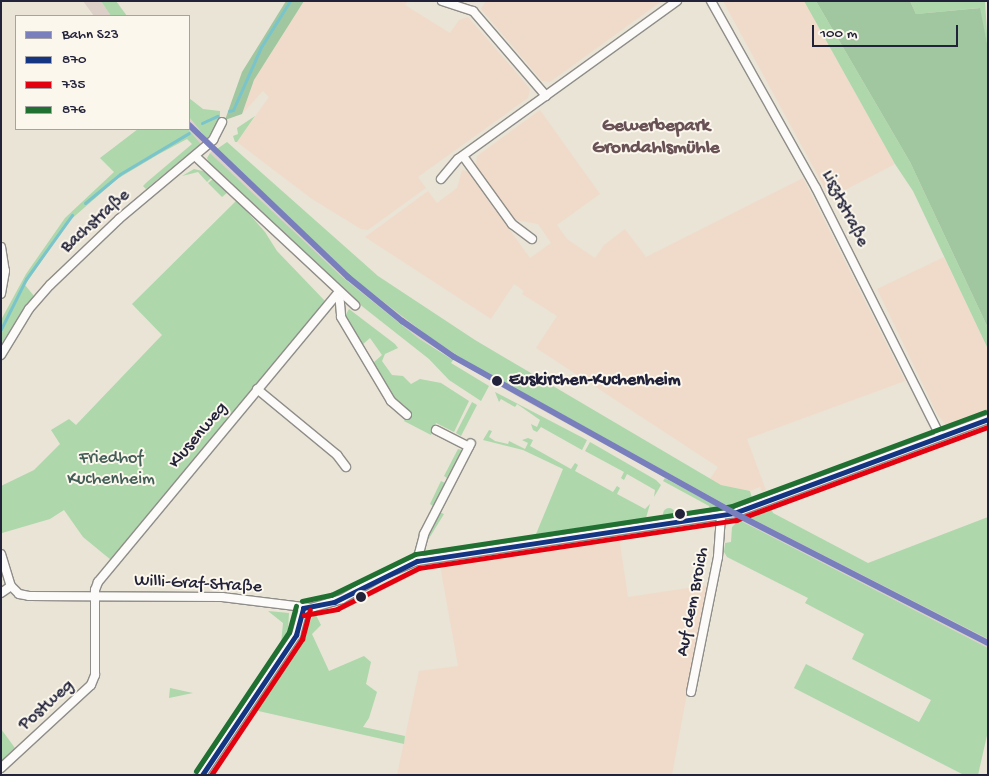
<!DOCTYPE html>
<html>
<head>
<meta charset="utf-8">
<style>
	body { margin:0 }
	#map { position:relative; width:989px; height:776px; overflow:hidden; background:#e9e4d5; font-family:"Gochi Hand",sans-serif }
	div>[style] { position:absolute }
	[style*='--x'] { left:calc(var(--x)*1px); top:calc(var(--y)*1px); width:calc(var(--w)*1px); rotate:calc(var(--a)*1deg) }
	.built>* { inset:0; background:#f0dbcb }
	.industrial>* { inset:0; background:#dcd0c8 }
	.green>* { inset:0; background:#aed7ac }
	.round { border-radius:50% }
	.forest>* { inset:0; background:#a1c7a1 }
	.stream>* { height:3px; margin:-1.5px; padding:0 1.5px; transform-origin:1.5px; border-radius:1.5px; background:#7ac4cb }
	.roads { filter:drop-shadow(1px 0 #8f8d89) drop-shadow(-1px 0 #8f8d89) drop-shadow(0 1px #8f8d89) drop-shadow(0 -1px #8f8d89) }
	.minor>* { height:8px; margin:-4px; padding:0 4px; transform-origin:4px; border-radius:4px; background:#fcfbf9 }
	.bus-1>* { height:5px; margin:-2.5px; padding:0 2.5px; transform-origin:2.5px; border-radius:2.5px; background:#143582 }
	.bus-2>* { height:5px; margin:-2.5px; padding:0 2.5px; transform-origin:2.5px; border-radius:2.5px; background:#e3000f }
	.bus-3>* { height:5px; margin:-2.5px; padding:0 2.5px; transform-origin:2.5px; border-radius:2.5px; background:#207031 }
	.rail-1>* { height:6px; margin:-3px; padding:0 3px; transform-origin:3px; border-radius:3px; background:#787fbc }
	.dots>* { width:14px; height:14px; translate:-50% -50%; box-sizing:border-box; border:2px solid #fbf7ec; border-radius:50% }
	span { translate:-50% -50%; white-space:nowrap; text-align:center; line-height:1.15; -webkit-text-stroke:4px #fbf7ec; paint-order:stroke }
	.street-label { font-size:18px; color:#22223b }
	.stop-label { font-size:18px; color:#22223b; font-weight:700 }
	.left { translate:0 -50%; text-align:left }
	.park-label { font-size:18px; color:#425e57 }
	.neighbourhood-label { font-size:19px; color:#695256; font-weight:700 }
	.frame { position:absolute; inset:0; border:2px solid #22223b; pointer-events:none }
	.legend { position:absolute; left:15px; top:15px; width:175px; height:115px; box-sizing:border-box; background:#fbf7ec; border:1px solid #a4a2a5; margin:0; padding:6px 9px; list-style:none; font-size:15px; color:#22223b }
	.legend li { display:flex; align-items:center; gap:10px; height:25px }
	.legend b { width:25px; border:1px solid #a4a2a5 }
	.scale { position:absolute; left:812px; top:25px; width:146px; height:22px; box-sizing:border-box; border:2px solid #22223b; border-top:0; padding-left:6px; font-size:15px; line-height:18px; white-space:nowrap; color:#22223b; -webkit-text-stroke:4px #fbf7ec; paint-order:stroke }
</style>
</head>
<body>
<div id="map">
	<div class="built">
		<div style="clip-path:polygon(304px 1px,408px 1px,405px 5px,450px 33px,459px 20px,468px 17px,521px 78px,530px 89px,528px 98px,418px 177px,426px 188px,368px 230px,361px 229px,312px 199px,237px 142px,269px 97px,263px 91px,242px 114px,254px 80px)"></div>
		<div style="clip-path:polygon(486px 1px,662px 1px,550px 82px,542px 81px,481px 9px)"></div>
		<div style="clip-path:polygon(723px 1px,804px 1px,895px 164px,830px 198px)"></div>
		<div style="clip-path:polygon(540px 110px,600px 194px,557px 225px,567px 239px,595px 258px,604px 245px,625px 229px,646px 257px,803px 178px,905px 381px,747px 439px,766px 490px,762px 492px,760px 487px,750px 491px,721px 485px,710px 479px,718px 467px,536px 348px,557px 316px,522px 294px,524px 291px,514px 284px,491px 319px,365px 237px,428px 191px,437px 203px,457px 188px,462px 170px,467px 171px,530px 258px,551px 243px,538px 224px,515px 220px,476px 165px,477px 156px)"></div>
		<div style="clip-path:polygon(944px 257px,988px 349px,988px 411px,950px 425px,945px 424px,937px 414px,877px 289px)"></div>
		<div style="clip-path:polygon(619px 537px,628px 597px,707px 585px,672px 775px,397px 775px,419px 671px,458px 666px,440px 565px)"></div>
	</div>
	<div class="industrial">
		<div style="clip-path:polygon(83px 1px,101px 1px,111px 16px,94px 16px)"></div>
		<div style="clip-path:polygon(189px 117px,207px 139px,201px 144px,188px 129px)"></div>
		<div style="clip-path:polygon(215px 148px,355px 280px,428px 336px,467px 362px,728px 506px,720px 508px,522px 399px,418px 338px,340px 275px,254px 196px,210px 153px)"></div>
		<div style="clip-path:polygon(749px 516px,988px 639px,988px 648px,739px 520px)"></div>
	</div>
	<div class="green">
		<div style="clip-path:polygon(101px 1px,116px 1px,127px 16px,111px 16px)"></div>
		<div style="clip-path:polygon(804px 1px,816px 1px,910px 162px,988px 328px,988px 349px,913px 191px,895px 164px)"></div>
		<div style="clip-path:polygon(910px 1px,985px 1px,988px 48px,979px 8px,916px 14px)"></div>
		<div style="clip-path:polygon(189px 98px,203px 109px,220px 111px,220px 120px,207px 139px,189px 117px)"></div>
		<div style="clip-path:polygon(255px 116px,237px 142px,235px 142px,233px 136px,238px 134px,237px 128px)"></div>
		<div style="clip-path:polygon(138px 129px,188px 129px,201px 144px,146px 189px,143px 186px,147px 182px,192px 144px,187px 139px,159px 154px,117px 179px,68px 222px,25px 285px,34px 296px,1px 344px,1px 320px,26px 274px,65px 218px,114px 172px,100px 158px)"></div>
		<div style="clip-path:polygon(227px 142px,378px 276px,475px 340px,721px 485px,750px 491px,752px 498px,728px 506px,467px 362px,428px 336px,355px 280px,217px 149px)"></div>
		<div style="clip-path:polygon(210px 153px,340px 275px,418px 338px,453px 360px,451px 363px,489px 386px,481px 401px,449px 380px,429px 359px,363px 307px,210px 165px,207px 158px)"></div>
		<div style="clip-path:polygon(194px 169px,207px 172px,212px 177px,207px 182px,198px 172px,182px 176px)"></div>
		<div style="clip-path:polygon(214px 178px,228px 192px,222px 197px,208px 183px)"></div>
		<div style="clip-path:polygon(237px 200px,265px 232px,277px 251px,325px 301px,111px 560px,83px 537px,64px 510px,50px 519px,2px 533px,1px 486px,34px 470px,60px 444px,51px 430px,69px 419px,76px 425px,162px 335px,132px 304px)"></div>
		<div style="clip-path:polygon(349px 309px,395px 344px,398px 348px,385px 354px,382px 361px,392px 375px,403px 376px,411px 384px,420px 379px,441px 383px,469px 401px,454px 432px,436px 423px,431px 435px,404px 421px,410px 413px,396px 402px,373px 363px,382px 355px,370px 338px,362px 345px,345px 316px)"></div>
		<div style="clip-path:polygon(495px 392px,587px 440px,582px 450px,541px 427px,537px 432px,533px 430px,531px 424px,537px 427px,540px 420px,517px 404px,515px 407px,501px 399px,499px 402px)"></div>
		<div style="clip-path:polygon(472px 402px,477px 405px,461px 436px,456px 433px)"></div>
		<div style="clip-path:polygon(489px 430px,492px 431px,489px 437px,495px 441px,508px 444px,509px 441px,525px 449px,528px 443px,522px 440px,528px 438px,533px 440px,530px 446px,571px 469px,575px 463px,578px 465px,575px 471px,613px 492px,617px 486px,620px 488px,617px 494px,632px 502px,645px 509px,650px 504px,646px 518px,536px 534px,563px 469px,523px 450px,483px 440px)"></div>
		<div style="clip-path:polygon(590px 442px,656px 480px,661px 485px,654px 497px,655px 490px,627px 474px,624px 480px,621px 478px,624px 472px,585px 451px)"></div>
		<div style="clip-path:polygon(458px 449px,462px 450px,447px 478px,444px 476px)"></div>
		<div style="clip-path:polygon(665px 478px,720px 508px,710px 510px,709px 506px,663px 481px)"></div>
		<div style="clip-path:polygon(441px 481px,445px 483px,433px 506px,430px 504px)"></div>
		<div class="round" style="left:663px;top:508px;width:12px;height:12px"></div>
		<div style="clip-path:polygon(771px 508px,773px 513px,868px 563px,988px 517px,988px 639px,749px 517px)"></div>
		<div style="clip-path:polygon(439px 512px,444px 514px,428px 540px,429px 533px)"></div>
		<div style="clip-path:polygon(739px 520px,988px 648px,988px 731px,978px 775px,964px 775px,794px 688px,806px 664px,919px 722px,931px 700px,852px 659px,864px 634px,805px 603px,808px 598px,727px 557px,724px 552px,725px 543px,731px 542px,732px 527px)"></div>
		<div style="clip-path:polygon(638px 521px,621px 526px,516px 539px)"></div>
		<div style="clip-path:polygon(487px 543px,487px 545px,443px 551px,443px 549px)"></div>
		<div style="clip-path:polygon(268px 611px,289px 613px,288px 630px,281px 644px,283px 623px)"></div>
		<div style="clip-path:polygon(315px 613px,321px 625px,312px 634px,329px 671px,364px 656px,371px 662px,366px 684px,377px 692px,369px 718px,363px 727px,405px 736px,404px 744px,250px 709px,292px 653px)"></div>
		<div style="clip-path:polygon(170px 688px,193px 693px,169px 698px)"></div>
		<div style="clip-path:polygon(232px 716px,235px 717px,196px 775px,192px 775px)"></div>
		<div style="clip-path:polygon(1px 729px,15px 748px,1px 761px)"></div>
	</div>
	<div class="forest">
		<div style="clip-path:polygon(286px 1px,304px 1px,254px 80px,242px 114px,225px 120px,242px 72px)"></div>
		<div style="clip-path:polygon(816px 1px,910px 1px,916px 14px,980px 8px,988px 48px,988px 328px,910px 162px)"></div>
	</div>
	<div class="stream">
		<div style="--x:229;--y:111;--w:4;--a:-14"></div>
		<div style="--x:233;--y:110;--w:69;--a:-66"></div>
		<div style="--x:261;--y:47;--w:54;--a:-57.8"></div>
		<div style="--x:202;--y:123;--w:17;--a:-25"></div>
		<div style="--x:85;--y:203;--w:45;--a:-39.6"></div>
		<div style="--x:120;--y:174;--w:80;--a:-30.7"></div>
		<div style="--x:1;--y:329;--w:56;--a:-63.4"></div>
		<div style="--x:26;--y:279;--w:79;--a:-54.3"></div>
	</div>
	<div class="roads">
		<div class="minor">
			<div style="--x:442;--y:1;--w:33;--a:18"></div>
			<div style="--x:473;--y:11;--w:112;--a:49.3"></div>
			<div style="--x:711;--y:1;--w:214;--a:60.7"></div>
			<div style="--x:816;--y:188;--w:277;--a:63.4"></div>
			<div style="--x:195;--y:156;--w:219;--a:43"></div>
			<div style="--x:463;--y:156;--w:84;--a:54.2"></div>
			<div style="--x:512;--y:224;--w:25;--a:37"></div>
			<div style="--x:441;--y:179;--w:26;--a:-50"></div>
			<div style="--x:458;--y:159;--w:270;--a:-35.8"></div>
			<div style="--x:1;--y:247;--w:24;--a:81"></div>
			<div style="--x:5;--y:271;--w:23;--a:100"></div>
			<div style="--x:339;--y:292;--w:25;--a:85"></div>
			<div style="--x:341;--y:317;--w:98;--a:59.2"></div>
			<div style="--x:391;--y:401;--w:21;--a:41"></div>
			<div style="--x:1;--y:355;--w:54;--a:-58.7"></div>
			<div style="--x:29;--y:309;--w:32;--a:-49"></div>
			<div style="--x:50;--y:285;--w:95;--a:-43.7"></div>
			<div style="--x:119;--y:219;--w:123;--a:-40"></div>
			<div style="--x:213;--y:140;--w:20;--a:-63"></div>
			<div style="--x:257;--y:389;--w:104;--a:39.5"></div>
			<div style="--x:337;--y:455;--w:15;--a:53"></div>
			<div style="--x:436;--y:430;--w:37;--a:27"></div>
			<div style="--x:1;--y:554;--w:34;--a:73"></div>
			<div style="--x:11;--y:586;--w:11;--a:45"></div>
			<div style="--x:19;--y:594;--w:10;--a:11"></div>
			<div style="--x:29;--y:596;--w:193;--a:0.3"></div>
			<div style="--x:222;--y:597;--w:90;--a:7"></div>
			<div style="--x:311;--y:608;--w:32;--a:-16"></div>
			<div style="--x:342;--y:599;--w:50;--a:-30.2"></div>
			<div style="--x:385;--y:574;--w:35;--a:-22"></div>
			<div style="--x:417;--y:561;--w:321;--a:-8.6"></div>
			<div style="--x:734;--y:513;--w:271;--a:-20.3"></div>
			<div style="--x:417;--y:561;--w:28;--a:-75"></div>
			<div style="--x:424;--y:534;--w:102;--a:-62.7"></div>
			<div style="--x:1;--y:593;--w:12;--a:-35"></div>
			<div style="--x:691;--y:692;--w:138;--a:-78.7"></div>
			<div style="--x:718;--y:557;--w:41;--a:-85.8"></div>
			<div style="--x:1;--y:768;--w:122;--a:-42.7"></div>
			<div style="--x:91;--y:685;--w:11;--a:-68"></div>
			<div style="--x:95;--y:675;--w:85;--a:-90"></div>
			<div style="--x:95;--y:590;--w:9;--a:-69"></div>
			<div style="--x:98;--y:582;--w:377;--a:-50.3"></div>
			<div style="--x:202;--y:775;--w:169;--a:-56.1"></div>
			<div style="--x:296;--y:635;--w:28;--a:-75"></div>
		</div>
	</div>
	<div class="bus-1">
		<div style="--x:303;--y:608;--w:32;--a:-11"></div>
		<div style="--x:334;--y:602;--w:93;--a:-26.3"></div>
		<div style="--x:417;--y:561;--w:321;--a:-8.6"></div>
		<div style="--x:734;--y:513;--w:271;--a:-20.3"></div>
		<div style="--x:202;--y:775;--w:169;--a:-56.1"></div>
		<div style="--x:296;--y:635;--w:28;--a:-75"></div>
	</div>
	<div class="bus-2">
		<div style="--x:304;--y:615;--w:34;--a:-10"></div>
		<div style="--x:337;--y:609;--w:92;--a:-26.6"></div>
		<div style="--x:419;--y:568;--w:321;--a:-8.6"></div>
		<div style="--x:736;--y:520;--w:269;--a:-20.3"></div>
		<div style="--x:211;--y:775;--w:164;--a:-56.2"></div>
		<div style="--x:302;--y:639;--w:30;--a:-75"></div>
	</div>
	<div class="bus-3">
		<div style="--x:302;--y:601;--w:30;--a:-12"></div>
		<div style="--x:331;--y:595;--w:93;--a:-26"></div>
		<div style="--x:415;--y:554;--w:321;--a:-8.6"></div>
		<div style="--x:732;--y:506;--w:270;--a:-20.4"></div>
		<div style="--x:196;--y:771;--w:167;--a:-56.2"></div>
		<div style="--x:289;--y:632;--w:27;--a:-75"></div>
	</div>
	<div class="rail-1">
		<div style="--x:189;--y:125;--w:220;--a:43.7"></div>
		<div style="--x:348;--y:277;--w:70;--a:39.2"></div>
		<div style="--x:402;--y:321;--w:63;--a:34.7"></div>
		<div style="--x:454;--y:357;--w:321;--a:29.1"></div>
		<div style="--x:734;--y:513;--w:285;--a:27.1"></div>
	</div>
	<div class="dots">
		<div style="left:497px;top:381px;background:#22223b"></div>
		<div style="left:680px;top:514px;background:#22223b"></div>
		<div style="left:361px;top:597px;background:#22223b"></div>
	</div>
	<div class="street-label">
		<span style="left:844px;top:209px;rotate:63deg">Lisztstraße</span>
		<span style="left:96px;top:222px;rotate:-42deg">Bachstraße</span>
		<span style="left:199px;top:436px;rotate:-50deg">Klusenweg</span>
		<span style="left:198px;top:585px;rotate:3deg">Willi-Graf-Straße</span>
		<span style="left:694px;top:602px;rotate:-79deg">Auf dem Broich</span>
		<span style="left:47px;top:706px;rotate:-42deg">Postweg</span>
	</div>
	<div class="stop-label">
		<span class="left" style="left:509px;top:381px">Euskirchen-Kuchenheim</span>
	</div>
	<div class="park-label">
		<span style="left:111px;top:470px">Friedhof<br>Kuchenheim</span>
	</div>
	<div class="neighbourhood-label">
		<span style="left:656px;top:138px">Gewerbepark<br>Grondahlsmühle</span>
	</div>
	<div class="frame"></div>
	<ul class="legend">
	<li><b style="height:6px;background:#787fbc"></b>Bahn S23</li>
	<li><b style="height:6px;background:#143582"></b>870</li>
	<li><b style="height:6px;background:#e3000f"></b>735</li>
	<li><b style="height:6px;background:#207031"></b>876</li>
	</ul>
	<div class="scale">100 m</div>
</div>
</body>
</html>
